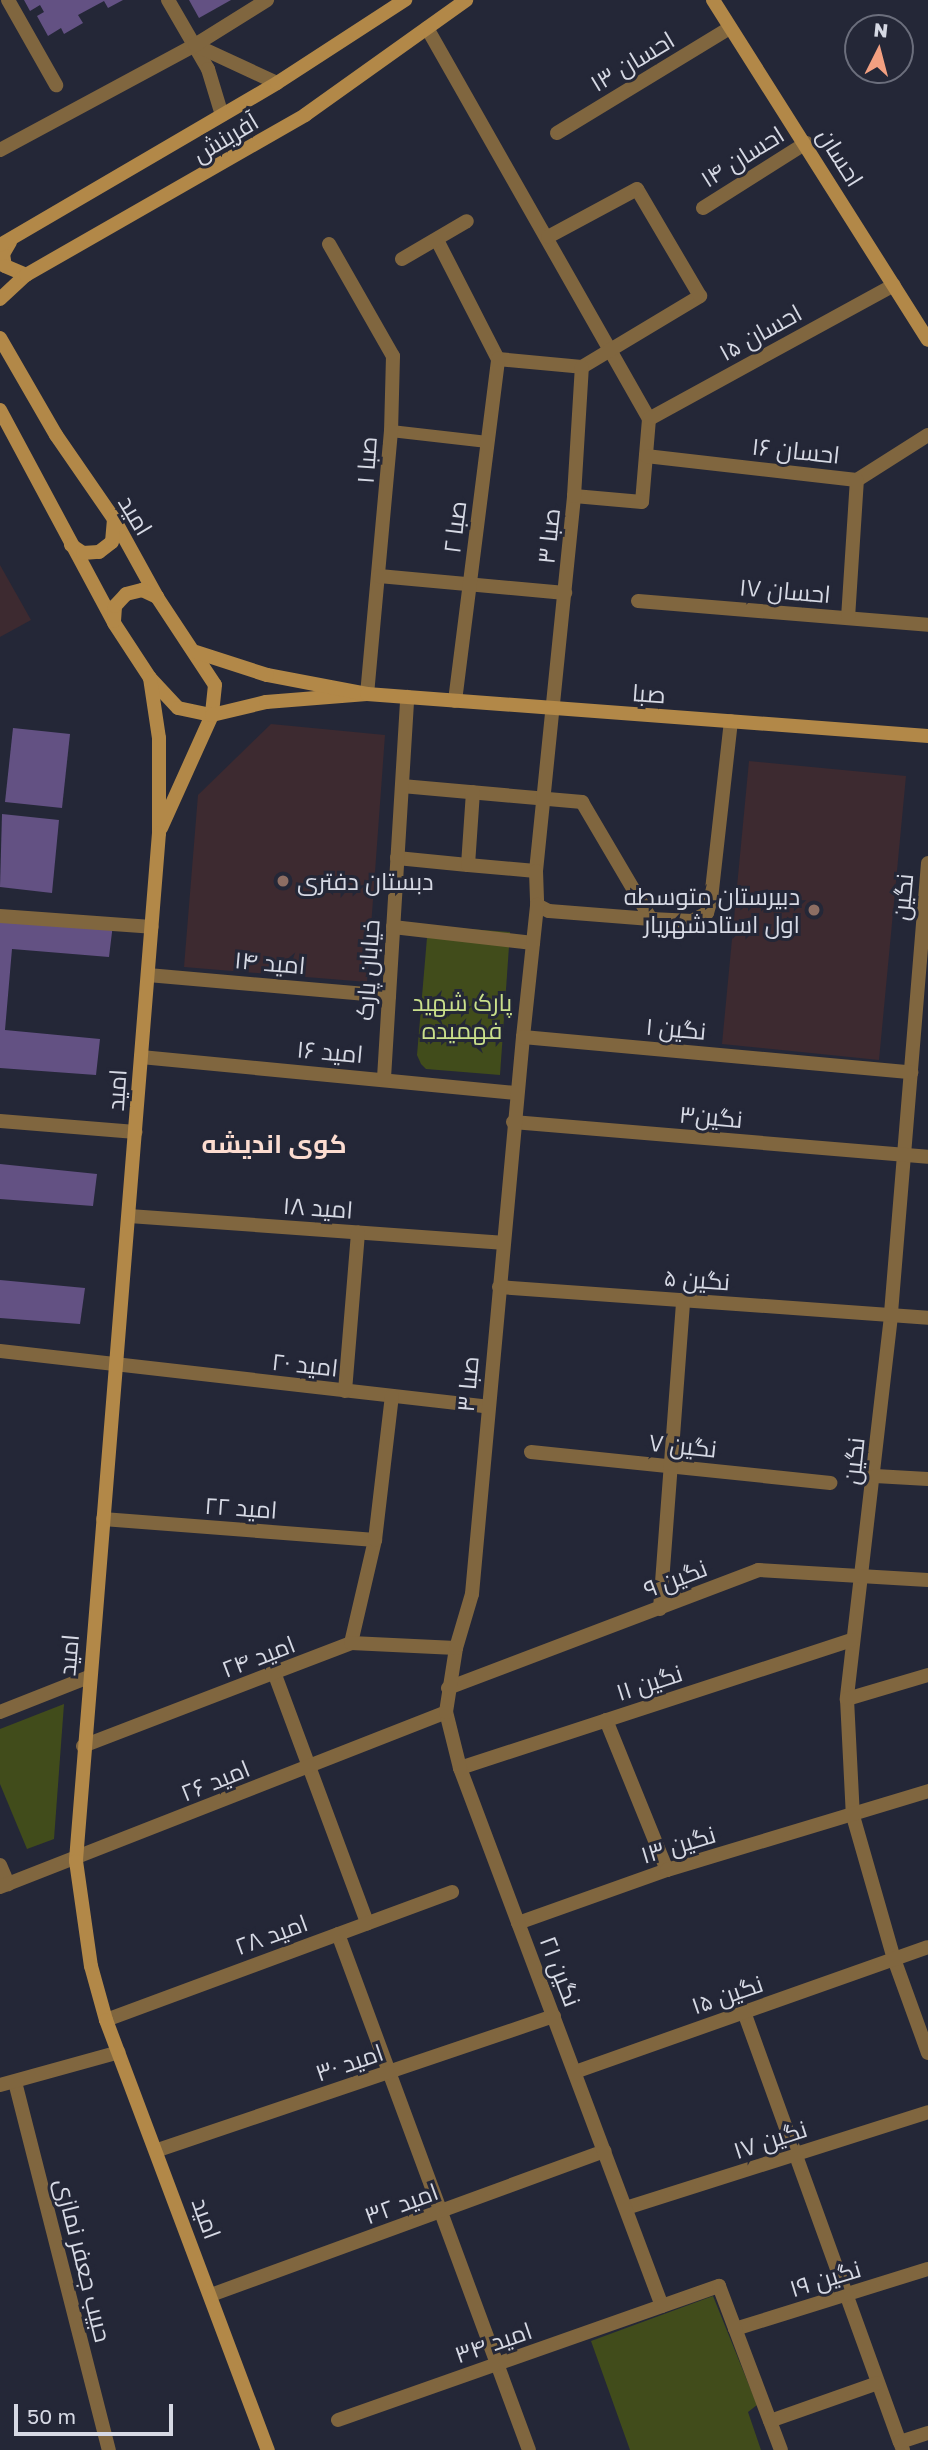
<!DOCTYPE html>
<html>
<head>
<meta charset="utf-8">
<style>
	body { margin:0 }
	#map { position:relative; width:928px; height:2450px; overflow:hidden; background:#242737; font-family:"Golos Text",Cairo,sans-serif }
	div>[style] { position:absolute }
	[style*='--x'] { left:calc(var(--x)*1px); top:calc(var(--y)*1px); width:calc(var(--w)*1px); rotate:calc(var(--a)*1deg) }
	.education>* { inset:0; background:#3d2a30 }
	.green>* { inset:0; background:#414c1b }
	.building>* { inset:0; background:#635183 }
	.lane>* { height:12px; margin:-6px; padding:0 6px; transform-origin:6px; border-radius:6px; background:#80663f }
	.street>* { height:14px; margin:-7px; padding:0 7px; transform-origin:7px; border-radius:7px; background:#80663f }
	.secondary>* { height:14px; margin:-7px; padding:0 7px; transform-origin:7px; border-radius:7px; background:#b28848 }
	.dots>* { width:19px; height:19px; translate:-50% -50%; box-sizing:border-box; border:4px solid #242737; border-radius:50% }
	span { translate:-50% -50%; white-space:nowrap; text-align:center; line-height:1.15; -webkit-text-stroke:6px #242737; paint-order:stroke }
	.street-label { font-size:24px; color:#d6d9e4 }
	.poi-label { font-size:24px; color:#d6d9e4 }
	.left { translate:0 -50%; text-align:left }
	.right { translate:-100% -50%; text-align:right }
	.park-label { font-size:24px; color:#cae08b }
	.neighbourhood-label { font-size:26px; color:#fcdcd0; font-weight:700 }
	.north { position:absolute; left:844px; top:14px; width:70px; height:70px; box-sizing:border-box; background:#242737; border:2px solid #6b6e7c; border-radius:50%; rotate:6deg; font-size:19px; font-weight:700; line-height:28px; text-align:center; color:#d6d9e4 }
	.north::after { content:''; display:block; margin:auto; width:24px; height:32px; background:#f3a081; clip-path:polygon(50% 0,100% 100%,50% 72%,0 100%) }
	.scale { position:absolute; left:14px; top:2404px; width:159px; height:32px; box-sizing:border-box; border:4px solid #d6d9e4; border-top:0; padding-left:9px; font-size:21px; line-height:24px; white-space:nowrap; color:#d6d9e4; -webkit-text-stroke:5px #242737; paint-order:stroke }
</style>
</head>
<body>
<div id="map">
	<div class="education">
		<div style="clip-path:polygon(0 565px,31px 620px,0 637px)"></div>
		<div style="clip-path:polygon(271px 724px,385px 735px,367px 982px,184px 967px,198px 795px)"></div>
		<div style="clip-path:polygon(749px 761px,906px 776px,879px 1060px,722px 1044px)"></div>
	</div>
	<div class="green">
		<div style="clip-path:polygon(428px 926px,510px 932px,500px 1075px,426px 1069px,421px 1064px,417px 1055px)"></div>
		<div style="clip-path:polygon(64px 1704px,54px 1839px,27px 1849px,0 1784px,0 1729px)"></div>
		<div style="clip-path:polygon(713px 2296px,757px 2405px,748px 2412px,761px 2450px,630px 2450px,591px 2341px)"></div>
	</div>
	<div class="building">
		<div style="clip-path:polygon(24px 0,123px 0,108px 8px,104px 1px,78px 15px,83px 23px,64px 34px,61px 28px,48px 36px,37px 16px,44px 12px,40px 5px,30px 11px)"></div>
		<div style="clip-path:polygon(189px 0,231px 0,199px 18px)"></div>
		<div style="clip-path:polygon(13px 728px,70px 734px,62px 808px,5px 802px)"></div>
		<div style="clip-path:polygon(2px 814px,59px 820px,52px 893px,0 887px)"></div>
		<div style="clip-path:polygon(0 914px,113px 924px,109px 957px,12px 949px,5px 1030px,100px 1039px,96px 1075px,0 1068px)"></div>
		<div style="clip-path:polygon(0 1164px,97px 1174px,93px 1206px,0 1199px)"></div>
		<div style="clip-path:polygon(0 1280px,85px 1288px,80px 1324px,0 1318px)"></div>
	</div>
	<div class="lane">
		<div style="--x:391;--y:431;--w:97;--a:6.5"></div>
	</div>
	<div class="street">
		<div style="--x:8;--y:0;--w:98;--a:60.5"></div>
		<div style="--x:168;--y:0;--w:80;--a:59.9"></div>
		<div style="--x:208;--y:69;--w:48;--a:73.1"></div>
		<div style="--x:427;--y:28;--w:450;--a:60.4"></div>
		<div style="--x:649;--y:419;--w:83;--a:94.8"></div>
		<div style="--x:642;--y:502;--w:68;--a:-175"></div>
		<div style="--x:195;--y:45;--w:90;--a:24.9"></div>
		<div style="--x:557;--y:133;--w:202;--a:-31.3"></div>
		<div style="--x:0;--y:150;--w:221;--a:-28.3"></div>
		<div style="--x:195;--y:45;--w:85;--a:-32"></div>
		<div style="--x:703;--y:208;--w:122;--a:-32.3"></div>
		<div style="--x:437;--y:240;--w:134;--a:62.9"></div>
		<div style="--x:498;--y:359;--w:84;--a:5.4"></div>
		<div style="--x:582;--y:367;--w:138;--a:-31"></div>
		<div style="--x:700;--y:296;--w:124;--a:-120.5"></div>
		<div style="--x:637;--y:189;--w:101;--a:151.7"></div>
		<div style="--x:329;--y:244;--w:129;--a:60.3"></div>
		<div style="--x:393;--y:356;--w:75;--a:91.5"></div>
		<div style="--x:391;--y:431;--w:264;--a:95.2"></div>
		<div style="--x:402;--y:259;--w:75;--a:-30.3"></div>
		<div style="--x:649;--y:419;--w:279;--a:-28.7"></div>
		<div style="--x:646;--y:456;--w:212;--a:6.5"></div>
		<div style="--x:857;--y:480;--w:84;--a:-32.4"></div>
		<div style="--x:379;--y:576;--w:187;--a:5.2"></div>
		<div style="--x:638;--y:601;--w:291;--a:4.7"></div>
		<div style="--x:848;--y:618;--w:138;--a:-86.3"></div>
		<div style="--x:455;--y:701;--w:345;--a:-82.8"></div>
		<div style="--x:402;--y:786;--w:181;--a:5.1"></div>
		<div style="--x:582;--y:802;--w:136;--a:59.5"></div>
		<div style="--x:651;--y:919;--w:41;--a:2.8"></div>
		<div style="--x:692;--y:921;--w:17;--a:-28"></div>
		<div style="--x:707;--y:913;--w:15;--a:-74"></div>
		<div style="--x:711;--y:899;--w:179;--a:-83.6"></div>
		<div style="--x:397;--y:858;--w:71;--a:5.6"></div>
		<div style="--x:468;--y:865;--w:73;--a:-86.1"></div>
		<div style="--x:928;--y:863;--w:455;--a:94.7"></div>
		<div style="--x:891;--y:1316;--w:386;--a:96.6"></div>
		<div style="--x:847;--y:1699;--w:117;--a:87.1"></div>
		<div style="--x:853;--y:1816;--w:149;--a:74"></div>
		<div style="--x:894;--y:1959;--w:100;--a:70.1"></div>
		<div style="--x:468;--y:865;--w:68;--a:5"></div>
		<div style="--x:536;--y:871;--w:377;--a:-84.2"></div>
		<div style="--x:574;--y:496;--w:129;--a:-86.5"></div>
		<div style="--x:536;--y:871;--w:34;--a:88"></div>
		<div style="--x:537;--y:905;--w:13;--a:27"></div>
		<div style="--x:549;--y:911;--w:102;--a:4.5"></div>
		<div style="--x:0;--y:916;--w:152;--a:4.1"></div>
		<div style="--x:393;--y:927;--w:141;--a:6.5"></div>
		<div style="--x:148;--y:975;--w:242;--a:5"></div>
		<div style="--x:523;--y:1037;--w:133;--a:-83.9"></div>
		<div style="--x:141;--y:1057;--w:376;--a:5.5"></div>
		<div style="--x:384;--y:1078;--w:382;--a:-86.5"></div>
		<div style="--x:0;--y:1121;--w:136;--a:4.6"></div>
		<div style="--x:513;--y:1122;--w:416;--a:4.8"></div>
		<div style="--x:129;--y:1216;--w:374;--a:4.1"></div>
		<div style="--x:499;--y:1287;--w:430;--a:4.1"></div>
		<div style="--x:0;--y:1351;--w:491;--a:6.5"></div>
		<div style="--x:345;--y:1391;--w:159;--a:-85.3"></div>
		<div style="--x:531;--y:1452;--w:301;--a:5.9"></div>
		<div style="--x:875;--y:1476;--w:53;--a:3.2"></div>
		<div style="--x:103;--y:1519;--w:273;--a:4.4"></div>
		<div style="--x:660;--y:1609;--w:309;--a:-85.7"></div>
		<div style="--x:351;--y:1643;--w:106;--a:-76.9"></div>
		<div style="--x:375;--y:1540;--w:145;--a:-83.3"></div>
		<div style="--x:275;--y:1675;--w:265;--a:69.6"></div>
		<div style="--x:448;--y:1688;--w:332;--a:-20.8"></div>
		<div style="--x:758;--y:1570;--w:170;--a:3.4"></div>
		<div style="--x:847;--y:1699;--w:84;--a:-16.5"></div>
		<div style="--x:0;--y:1712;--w:96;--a:-21.5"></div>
		<div style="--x:606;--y:1720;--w:162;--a:67.9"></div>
		<div style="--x:83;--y:1746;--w:287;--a:-21"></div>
		<div style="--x:351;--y:1643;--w:105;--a:2.7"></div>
		<div style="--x:460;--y:1768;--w:412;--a:-18.1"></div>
		<div style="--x:0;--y:1865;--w:21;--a:67"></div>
		<div style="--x:0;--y:1887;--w:479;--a:-21.4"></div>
		<div style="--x:518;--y:1923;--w:158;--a:-19.6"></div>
		<div style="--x:667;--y:1870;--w:273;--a:-16.8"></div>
		<div style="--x:338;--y:1934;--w:550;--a:69.69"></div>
		<div style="--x:744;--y:2012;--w:457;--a:70.1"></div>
		<div style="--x:106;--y:2020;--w:369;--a:-20.3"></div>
		<div style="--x:575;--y:2072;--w:374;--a:-19.5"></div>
		<div style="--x:15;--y:2082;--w:380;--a:75.7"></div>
		<div style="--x:0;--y:2085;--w:123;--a:-15.5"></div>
		<div style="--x:158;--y:2150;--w:418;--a:-18.7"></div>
		<div style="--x:626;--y:2208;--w:317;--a:-17.6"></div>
		<div style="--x:211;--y:2295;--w:419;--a:-20.1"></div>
		<div style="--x:662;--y:2306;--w:575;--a:-110.58"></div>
		<div style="--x:460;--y:1768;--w:58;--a:-104"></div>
		<div style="--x:446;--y:1712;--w:65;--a:-81.1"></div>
		<div style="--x:456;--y:1648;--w:56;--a:-73.5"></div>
		<div style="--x:472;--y:1594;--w:559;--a:-84.77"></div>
		<div style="--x:523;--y:1037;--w:390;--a:5.2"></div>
		<div style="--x:735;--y:2329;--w:202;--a:-17.3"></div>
		<div style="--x:338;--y:2420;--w:404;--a:-19.4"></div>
		<div style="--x:719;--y:2286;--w:175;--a:69.3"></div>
		<div style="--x:770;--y:2421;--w:114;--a:-19.4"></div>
		<div style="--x:903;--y:2450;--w:9;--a:-111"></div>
		<div style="--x:900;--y:2442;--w:29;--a:-18"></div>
	</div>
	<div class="secondary">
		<div style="--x:713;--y:0;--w:402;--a:57.7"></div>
		<div style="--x:10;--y:242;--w:14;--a:120"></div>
		<div style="--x:3;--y:254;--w:12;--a:81"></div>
		<div style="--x:5;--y:266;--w:23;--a:23"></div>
		<div style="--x:0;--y:245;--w:321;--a:-30.3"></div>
		<div style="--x:277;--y:83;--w:153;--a:-33"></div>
		<div style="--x:0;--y:299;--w:35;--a:-43"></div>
		<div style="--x:26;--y:275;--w:322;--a:-29.8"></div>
		<div style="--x:305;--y:115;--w:198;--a:-35.5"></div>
		<div style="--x:0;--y:338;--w:112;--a:60"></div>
		<div style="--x:56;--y:435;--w:102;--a:55.4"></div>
		<div style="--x:114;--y:519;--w:89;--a:61.1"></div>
		<div style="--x:157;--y:597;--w:105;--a:56.6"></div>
		<div style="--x:215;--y:685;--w:30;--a:96"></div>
		<div style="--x:212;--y:715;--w:124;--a:114.3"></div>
		<div style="--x:0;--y:410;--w:242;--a:61.8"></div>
		<div style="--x:114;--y:623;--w:66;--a:56.8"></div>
		<div style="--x:150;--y:678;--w:41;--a:47"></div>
		<div style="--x:178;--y:708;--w:35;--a:12"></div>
		<div style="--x:212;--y:715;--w:56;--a:-13.5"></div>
		<div style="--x:266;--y:702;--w:101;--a:-4.5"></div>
		<div style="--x:367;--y:694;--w:102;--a:-169.2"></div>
		<div style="--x:267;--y:675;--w:75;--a:-162.1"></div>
		<div style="--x:71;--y:545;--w:14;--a:34"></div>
		<div style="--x:83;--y:553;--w:16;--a:-4"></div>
		<div style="--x:99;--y:552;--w:16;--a:-38"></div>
		<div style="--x:112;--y:542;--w:23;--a:-85"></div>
		<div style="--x:114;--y:621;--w:15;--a:-86"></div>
		<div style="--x:115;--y:606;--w:16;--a:-47"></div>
		<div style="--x:126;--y:594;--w:16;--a:-14"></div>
		<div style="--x:142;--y:590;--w:17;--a:25"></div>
		<div style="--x:150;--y:678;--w:61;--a:81.5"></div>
		<div style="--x:159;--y:738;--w:95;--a:90"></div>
		<div style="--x:159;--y:833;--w:1031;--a:94.62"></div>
		<div style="--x:76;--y:1861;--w:106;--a:81.9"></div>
		<div style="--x:91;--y:1966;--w:56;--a:74.5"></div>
		<div style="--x:106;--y:2020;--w:460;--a:69.4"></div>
		<div style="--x:367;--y:694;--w:563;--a:4.28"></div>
	</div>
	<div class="dots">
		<div style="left:283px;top:881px;background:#8d6e63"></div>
		<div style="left:814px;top:910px;background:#8d6e63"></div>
	</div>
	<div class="street-label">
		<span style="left:632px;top:61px;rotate:-31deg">احسان ۱۳</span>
		<span style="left:225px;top:137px;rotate:-31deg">آفرینش</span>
		<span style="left:742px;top:156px;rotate:-32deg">احسان ۱۴</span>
		<span style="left:841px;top:157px;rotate:58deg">احسان</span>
		<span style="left:760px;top:332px;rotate:-29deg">احسان ۱۵</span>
		<span style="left:796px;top:450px;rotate:6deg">احسان ۱۶</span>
		<span style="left:366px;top:460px;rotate:-86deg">صبا ۱</span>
		<span style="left:136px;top:515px;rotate:59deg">امید</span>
		<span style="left:454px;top:527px;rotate:-83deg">صبا ۲</span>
		<span style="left:548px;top:536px;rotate:-84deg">صبا ۳</span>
		<span style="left:785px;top:590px;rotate:5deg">احسان ۱۷</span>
		<span style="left:649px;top:693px;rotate:4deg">صبا</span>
		<span style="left:902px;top:897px;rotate:-85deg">نگین</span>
		<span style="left:270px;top:962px;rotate:5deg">امید ۱۴</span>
		<span style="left:367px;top:970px;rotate:-86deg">خیابان پارک</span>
		<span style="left:676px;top:1028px;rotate:5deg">نگین ۱</span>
		<span style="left:330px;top:1051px;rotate:5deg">امید ۱۶</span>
		<span style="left:116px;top:1090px;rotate:-86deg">امید</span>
		<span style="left:711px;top:1116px;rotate:5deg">نگین۳</span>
		<span style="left:318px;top:1207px;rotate:4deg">امید ۱۸</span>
		<span style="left:697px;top:1279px;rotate:4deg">نگین ۵</span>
		<span style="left:305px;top:1364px;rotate:6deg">امید ۲۰</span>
		<span style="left:467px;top:1384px;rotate:-85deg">صبا ۳</span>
		<span style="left:683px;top:1445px;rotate:6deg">نگین ۷</span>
		<span style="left:853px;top:1461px;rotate:-84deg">نگین</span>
		<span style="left:241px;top:1507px;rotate:4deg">امید ۲۲</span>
		<span style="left:675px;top:1578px;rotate:-21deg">نگین ۹</span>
		<span style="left:68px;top:1655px;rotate:-85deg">امید</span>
		<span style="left:258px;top:1656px;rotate:-21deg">امید ۲۴</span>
		<span style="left:649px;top:1682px;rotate:-18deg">نگین ۱۱</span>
		<span style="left:215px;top:1780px;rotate:-22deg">امید ۲۶</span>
		<span style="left:678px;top:1844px;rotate:-17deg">نگین ۱۳</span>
		<span style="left:271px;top:1934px;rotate:-20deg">امید ۲۸</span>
		<span style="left:561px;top:1971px;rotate:69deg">نگین ۲۱</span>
		<span style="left:727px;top:1994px;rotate:-19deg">نگین ۱۵</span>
		<span style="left:349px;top:2062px;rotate:-19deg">امید ۳۰</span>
		<span style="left:770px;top:2139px;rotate:-18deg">نگین ۱۷</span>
		<span style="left:401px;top:2203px;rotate:-20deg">امید ۳۲</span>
		<span style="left:207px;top:2218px;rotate:70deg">امید</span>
		<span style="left:84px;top:2260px;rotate:76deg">حبیب جعفر نمازی</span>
		<span style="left:825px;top:2278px;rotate:-17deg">نگین ۱۹</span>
		<span style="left:493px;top:2342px;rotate:-19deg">امید ۳۴</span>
	</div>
	<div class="poi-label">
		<span class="left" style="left:297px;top:881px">دبستان دفتری</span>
		<span class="right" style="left:800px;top:910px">دبیرستان متوسطه<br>اول استادشهریار</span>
	</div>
	<div class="park-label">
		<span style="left:462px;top:1016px">پارک شهید<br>فهمیده</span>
	</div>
	<div class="neighbourhood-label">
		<span style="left:274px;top:1144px">کوی اندیشه</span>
	</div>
	<div class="north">N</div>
	<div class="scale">50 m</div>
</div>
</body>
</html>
